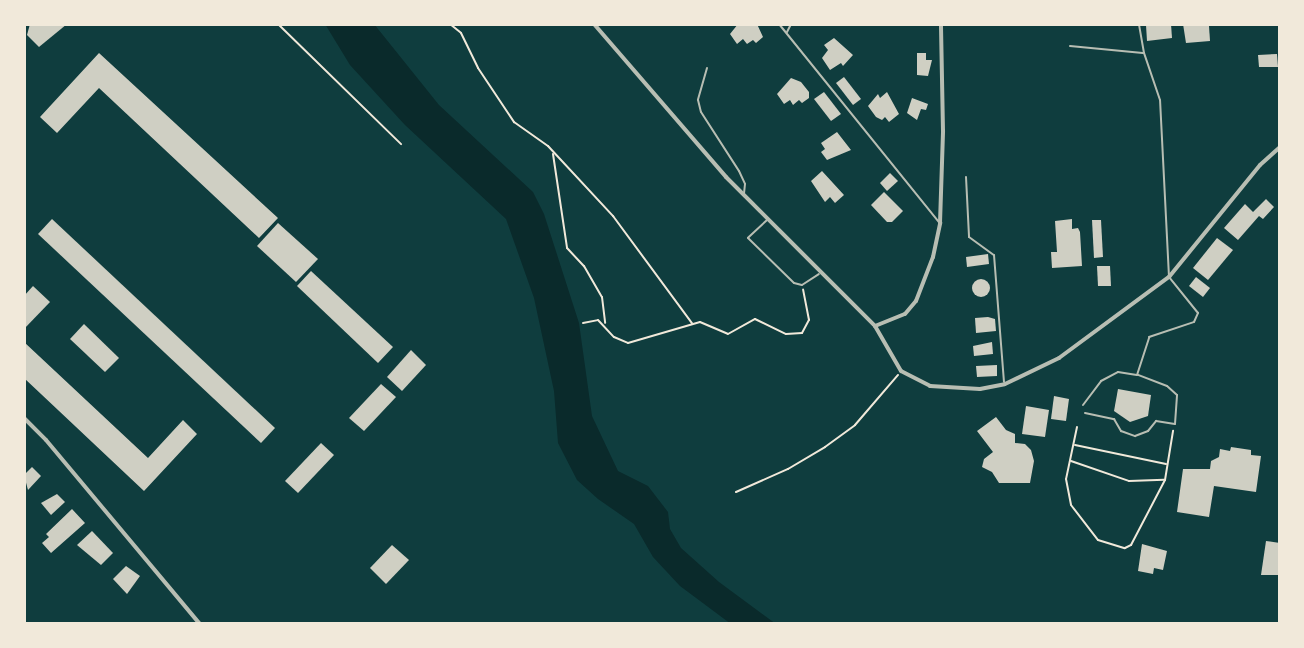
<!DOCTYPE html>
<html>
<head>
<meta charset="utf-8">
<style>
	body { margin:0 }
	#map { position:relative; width:1304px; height:648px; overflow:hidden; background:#0f3d3e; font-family:Inter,sans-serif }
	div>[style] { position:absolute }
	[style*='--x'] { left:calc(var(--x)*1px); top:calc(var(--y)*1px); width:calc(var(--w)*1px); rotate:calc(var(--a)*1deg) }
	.water>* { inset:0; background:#0a2a2b }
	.building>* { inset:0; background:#cfcfc3 }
	.round { border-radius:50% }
	.path>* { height:2px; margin:-1px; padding:0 1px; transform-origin:1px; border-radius:1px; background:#f1e9da }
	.service>* { height:2px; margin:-1px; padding:0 1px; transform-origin:1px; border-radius:1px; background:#b8beb3 }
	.minor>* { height:4px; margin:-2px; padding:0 2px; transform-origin:2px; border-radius:2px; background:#b8beb3 }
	span { translate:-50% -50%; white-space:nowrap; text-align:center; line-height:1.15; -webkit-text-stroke:6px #f1e9da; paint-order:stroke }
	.frame { position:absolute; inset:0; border:26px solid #f1e9da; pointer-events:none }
</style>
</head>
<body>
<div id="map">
	<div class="water">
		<div style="clip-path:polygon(325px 24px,374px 24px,439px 105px,533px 192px,544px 214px,579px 323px,592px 416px,618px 471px,648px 486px,668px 512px,670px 529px,681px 548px,719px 582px,776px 624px,731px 624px,680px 586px,653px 557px,634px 524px,598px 499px,577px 480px,558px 443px,554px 391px,534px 298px,506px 219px,405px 125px,350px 65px)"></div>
	</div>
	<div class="building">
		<div style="clip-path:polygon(30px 24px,67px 24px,39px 47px,27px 35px)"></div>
		<div style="clip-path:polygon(738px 24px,757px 24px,763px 37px,756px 43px,753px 40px,747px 44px,743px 39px,737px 44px,730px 34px)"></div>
		<div style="clip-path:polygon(1171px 24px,1172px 38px,1147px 41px,1146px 25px)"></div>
		<div style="clip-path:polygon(1183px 24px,1209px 26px,1210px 41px,1186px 43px)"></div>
		<div style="clip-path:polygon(834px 38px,853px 55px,843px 66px,841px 63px,830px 70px,822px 58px,828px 50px,824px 45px)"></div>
		<div style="clip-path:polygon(99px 53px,278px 218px,259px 238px,99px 88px,57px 133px,40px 117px)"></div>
		<div style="clip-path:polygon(917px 53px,926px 53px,926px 60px,932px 60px,928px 76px,917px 75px)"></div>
		<div style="clip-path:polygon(1277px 54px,1278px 67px,1259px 67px,1258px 55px)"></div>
		<div style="clip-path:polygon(844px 77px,861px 99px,853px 105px,836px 83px)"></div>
		<div style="clip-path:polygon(791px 78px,801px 82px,809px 92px,809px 98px,802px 103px,799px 100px,793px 105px,790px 100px,784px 104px,777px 94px)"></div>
		<div style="clip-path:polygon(824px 92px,841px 114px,831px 121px,814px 99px)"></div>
		<div style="clip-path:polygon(887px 92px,899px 114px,889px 122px,885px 117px,882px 120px,876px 117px,868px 106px,878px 94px,880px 98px)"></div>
		<div style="clip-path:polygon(912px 98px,928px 104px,926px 110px,921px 109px,917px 120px,907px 113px)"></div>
		<div style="clip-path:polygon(837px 132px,851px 150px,827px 160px,821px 152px,825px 149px,821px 143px)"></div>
		<div style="clip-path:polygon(822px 171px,844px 195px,835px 203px,830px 197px,825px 202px,811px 181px)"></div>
		<div style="clip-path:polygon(890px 173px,898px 181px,887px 191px,880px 183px)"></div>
		<div style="clip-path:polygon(884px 192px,903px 211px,892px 222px,887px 222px,871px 205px)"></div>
		<div style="clip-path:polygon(1266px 199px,1274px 207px,1263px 219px,1259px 216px,1238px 240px,1224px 228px,1245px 204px,1253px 212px)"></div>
		<div style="clip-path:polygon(52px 219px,275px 428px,261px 443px,38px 234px)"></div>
		<div style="clip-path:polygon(1072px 219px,1072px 229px,1078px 228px,1080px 232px,1082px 266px,1052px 268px,1051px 252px,1057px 252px,1055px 221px)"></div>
		<div style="clip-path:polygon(1092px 220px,1101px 220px,1103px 257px,1094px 258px)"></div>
		<div style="clip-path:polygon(278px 223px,318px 259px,296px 282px,257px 246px)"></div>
		<div style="clip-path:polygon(1217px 238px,1233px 250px,1208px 280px,1193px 268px)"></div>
		<div style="clip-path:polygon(988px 254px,989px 264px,967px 267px,966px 257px)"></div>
		<div style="clip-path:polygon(1097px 266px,1110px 266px,1111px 286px,1098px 286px)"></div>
		<div style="clip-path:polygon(311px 271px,393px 347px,378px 363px,297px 286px)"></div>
		<div style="clip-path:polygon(1196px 277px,1210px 288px,1203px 297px,1189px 286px)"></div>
		<div class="round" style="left:972px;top:279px;width:18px;height:18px"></div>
		<div style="clip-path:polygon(33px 286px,50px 302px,24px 329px,24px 296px)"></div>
		<div style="clip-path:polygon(988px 317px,995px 319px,996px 331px,976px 333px,975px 318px)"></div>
		<div style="clip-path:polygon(84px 324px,119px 358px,105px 372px,70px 339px)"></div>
		<div style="clip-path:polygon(24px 342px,148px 458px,183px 420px,197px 434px,144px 491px,24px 378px)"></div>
		<div style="clip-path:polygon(992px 342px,993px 354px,974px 356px,973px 346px)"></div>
		<div style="clip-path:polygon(411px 350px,426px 365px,402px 391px,387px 377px)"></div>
		<div style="clip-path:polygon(997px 365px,997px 376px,977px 377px,976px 366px)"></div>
		<div style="clip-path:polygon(381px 384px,396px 397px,364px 431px,349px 418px)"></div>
		<div style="clip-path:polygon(1118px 389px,1151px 395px,1148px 416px,1130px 422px,1114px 411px)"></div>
		<div style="clip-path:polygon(1054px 396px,1069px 399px,1066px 421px,1051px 419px)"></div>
		<div style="clip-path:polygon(1026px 406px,1049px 410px,1045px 437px,1022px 434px)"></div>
		<div style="clip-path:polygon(996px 417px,1006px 430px,1015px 434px,1015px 443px,1025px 444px,1031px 450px,1034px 461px,1030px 483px,999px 483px,992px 472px,982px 467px,984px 459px,993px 452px,977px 431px)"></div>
		<div style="clip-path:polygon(321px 443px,334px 455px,298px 493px,285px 481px)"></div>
		<div style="clip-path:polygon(1231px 447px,1251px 450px,1251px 455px,1261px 456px,1256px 492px,1214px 486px,1209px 517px,1177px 512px,1183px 469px,1210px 469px,1211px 461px,1219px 457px,1220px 449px,1230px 451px)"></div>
		<div style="clip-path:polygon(32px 467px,41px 476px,28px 490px,24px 475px)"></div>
		<div style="clip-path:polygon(57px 494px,65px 502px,51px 515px,41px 503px)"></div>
		<div style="clip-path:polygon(72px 509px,85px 523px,51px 553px,42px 543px,49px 537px,46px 534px)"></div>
		<div style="clip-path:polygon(92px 531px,113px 553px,101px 565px,77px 545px)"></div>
		<div style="clip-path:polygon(1266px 541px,1280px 543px,1280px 575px,1261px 575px)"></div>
		<div style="clip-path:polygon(1142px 544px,1167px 551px,1163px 570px,1154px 568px,1153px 574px,1138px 571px)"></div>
		<div style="clip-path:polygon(392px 545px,409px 560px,386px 584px,370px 568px)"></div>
		<div style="clip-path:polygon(126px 566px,140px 576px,127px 594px,113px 579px)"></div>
	</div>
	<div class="path">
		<div style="--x:278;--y:24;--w:172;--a:44.3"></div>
		<div style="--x:450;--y:24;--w:14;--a:39"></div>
		<div style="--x:461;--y:33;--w:39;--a:64"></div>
		<div style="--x:478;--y:68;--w:65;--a:56.3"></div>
		<div style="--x:514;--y:122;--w:42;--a:35.2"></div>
		<div style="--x:548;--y:146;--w:96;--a:47.1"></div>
		<div style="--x:613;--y:216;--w:133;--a:53.6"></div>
		<div style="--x:553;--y:154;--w:95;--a:81.5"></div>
		<div style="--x:567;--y:248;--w:25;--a:47"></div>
		<div style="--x:584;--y:266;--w:36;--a:60"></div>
		<div style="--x:602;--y:297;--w:26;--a:83"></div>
		<div style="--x:583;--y:323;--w:15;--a:-11"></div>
		<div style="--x:598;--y:320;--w:23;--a:47"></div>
		<div style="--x:614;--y:337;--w:15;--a:23"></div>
		<div style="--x:628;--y:343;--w:75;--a:-16.3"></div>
		<div style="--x:700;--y:322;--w:30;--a:23"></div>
		<div style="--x:728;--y:334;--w:31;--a:-29"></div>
		<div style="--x:755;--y:319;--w:34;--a:26"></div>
		<div style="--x:786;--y:334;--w:16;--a:-4"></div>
		<div style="--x:802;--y:333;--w:15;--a:-62"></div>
		<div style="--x:809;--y:320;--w:31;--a:-101"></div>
		<div style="--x:1077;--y:427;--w:53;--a:101.9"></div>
		<div style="--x:1066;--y:479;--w:26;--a:79"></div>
		<div style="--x:1071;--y:505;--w:44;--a:52.4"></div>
		<div style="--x:1098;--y:540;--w:28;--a:17"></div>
		<div style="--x:1125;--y:548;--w:7;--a:-27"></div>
		<div style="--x:1131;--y:545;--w:73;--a:-62.4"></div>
		<div style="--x:1165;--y:480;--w:50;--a:-80.7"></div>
		<div style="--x:1075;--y:445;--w:93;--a:11.8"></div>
		<div style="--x:1071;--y:461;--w:61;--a:19"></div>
		<div style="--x:1129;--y:481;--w:35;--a:-2"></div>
		<div style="--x:736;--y:492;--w:57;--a:-23.9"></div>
		<div style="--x:788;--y:469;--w:43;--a:-30.7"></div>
		<div style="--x:825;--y:447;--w:37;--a:-36"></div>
		<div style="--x:855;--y:425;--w:66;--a:-49.3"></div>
	</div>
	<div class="service">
		<div style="--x:779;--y:24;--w:255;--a:51.1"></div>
		<div style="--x:787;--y:32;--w:9;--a:-63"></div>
		<div style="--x:1070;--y:46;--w:73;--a:5.5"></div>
		<div style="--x:707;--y:68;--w:33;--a:106"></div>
		<div style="--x:698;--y:100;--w:12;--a:76"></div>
		<div style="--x:701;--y:112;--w:70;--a:57.2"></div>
		<div style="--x:739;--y:171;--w:14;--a:65"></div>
		<div style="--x:745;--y:184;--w:10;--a:96"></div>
		<div style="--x:966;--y:177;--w:60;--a:87.1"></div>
		<div style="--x:969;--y:237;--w:31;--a:36"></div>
		<div style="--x:994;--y:255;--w:127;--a:85.5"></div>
		<div style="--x:767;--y:220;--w:26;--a:137"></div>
		<div style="--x:748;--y:238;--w:64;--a:44.4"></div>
		<div style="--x:794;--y:283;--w:8;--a:14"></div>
		<div style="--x:802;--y:285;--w:20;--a:-33"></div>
		<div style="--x:1083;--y:405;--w:30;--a:-53"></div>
		<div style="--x:1101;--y:381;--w:19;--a:-28"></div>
		<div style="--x:1118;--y:372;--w:19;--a:9"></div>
		<div style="--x:1137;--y:375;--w:40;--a:-72"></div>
		<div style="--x:1149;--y:337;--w:47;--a:-18.4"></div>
		<div style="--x:1194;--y:322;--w:10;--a:-66"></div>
		<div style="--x:1198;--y:313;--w:46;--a:-128.9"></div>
		<div style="--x:1169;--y:277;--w:177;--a:-92.9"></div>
		<div style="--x:1160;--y:100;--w:50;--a:-108.8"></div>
		<div style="--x:1144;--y:53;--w:29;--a:-100"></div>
		<div style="--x:1085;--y:413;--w:30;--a:12"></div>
		<div style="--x:1114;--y:419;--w:14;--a:60"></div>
		<div style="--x:1121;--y:431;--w:15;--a:20"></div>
		<div style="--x:1135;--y:436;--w:14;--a:-21"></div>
		<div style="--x:1148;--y:431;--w:13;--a:-51"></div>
		<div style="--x:1156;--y:421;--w:19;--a:9"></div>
		<div style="--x:1175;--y:424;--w:29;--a:-86"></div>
		<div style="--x:1177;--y:395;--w:13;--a:-138"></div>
		<div style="--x:1167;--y:386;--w:31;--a:-159"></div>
	</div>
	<div class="minor">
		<div style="--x:594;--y:24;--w:202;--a:49.2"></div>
		<div style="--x:726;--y:177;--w:211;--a:45"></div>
		<div style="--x:875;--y:326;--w:52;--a:60"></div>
		<div style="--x:901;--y:371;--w:33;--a:27"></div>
		<div style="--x:930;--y:386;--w:50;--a:3.4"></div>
		<div style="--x:980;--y:389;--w:25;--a:-11"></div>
		<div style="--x:1005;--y:384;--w:60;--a:-25.7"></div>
		<div style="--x:1059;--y:358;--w:137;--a:-36.4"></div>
		<div style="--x:1169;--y:277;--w:144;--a:-50.9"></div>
		<div style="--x:1260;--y:165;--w:27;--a:-42"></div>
		<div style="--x:875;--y:326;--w:32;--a:-22"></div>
		<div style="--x:905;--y:314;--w:17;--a:-50"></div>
		<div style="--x:916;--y:301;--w:47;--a:-68.9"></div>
		<div style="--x:933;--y:257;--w:35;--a:-78"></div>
		<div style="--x:940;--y:223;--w:92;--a:-88.1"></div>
		<div style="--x:943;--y:131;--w:107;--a:-91.1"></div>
		<div style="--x:24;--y:418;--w:31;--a:45"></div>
		<div style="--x:46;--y:440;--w:240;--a:50.1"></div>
	</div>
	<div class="frame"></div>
</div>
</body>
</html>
